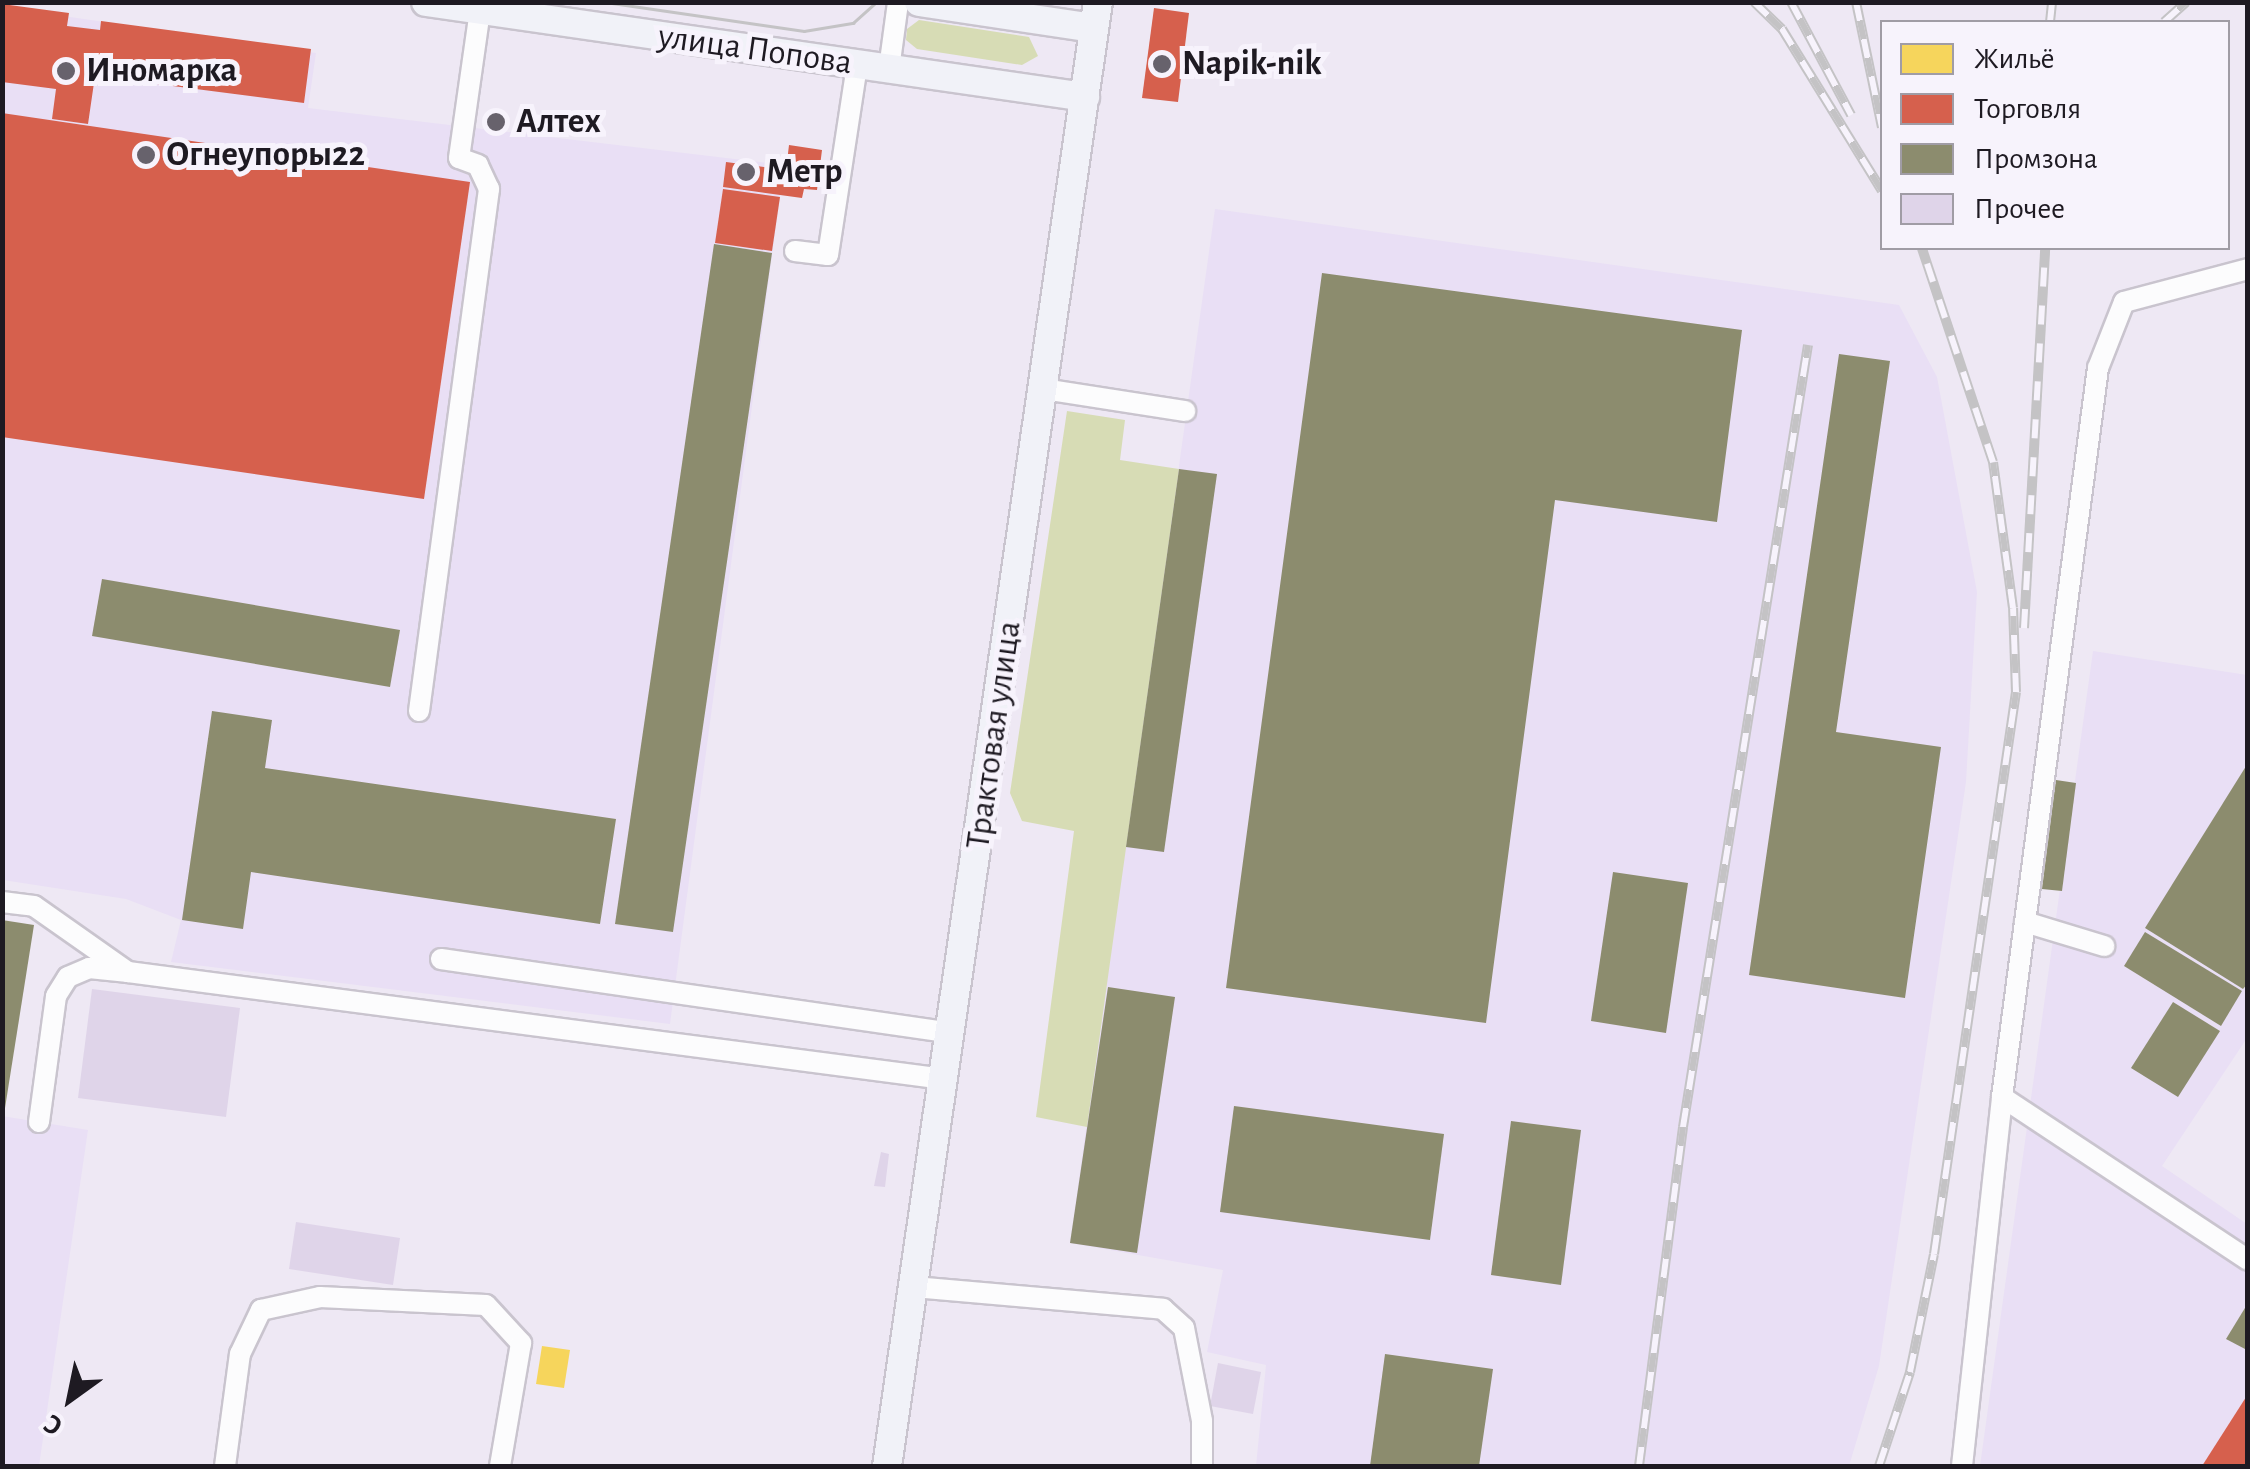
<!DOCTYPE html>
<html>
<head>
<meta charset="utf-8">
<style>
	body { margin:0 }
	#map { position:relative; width:2250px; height:1469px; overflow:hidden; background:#eee8f4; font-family:"Alegreya Sans",sans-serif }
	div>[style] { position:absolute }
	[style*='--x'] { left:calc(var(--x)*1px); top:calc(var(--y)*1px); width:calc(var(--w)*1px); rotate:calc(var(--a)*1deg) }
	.built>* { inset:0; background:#e9dff5 }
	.green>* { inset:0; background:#d7dcb5 }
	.homes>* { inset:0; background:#f6d55c }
	.shops>* { inset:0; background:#d6604d }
	.industry>* { inset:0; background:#8c8c6e }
	.building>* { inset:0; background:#dfd4e9 }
	.roads { filter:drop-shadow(2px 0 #c9c4ce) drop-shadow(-2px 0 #c9c4ce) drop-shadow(0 2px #c9c4ce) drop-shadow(0 -2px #c9c4ce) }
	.minor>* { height:20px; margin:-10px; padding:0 10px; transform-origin:10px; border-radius:10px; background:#fcfcfd }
	.major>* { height:28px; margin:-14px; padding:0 14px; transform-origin:14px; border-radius:14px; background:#f1f2f8 }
	.tram>* { height:2.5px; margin:-1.25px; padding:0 1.25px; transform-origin:1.25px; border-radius:1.25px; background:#c4c3c5 }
	.rail>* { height:10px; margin-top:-5px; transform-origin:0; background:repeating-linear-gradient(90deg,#f7f3fc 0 19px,#c4c3c5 0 38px); box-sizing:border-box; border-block:2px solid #c4c3c5 }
	.dots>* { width:28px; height:28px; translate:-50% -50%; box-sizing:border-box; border:5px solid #f7f3fc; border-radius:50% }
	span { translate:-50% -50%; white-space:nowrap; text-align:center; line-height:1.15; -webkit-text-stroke:10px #f7f3fc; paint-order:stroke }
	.street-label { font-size:35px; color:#1e1a22 }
	.poi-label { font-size:35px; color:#1e1a22; font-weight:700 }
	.left { translate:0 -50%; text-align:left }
	.frame { position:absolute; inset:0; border:5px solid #1e1a22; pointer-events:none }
	.legend { position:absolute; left:1880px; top:20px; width:350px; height:230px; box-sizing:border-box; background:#f7f3fc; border:2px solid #a09ca5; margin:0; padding:12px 18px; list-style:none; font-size:30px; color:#1e1a22 }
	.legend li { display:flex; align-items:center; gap:20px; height:50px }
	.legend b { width:50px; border:2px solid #a09ca5 }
	.north { position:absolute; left:20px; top:1349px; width:100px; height:100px; -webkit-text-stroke:8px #f7f3fc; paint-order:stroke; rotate:213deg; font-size:28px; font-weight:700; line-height:40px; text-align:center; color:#1e1a22 }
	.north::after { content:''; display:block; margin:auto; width:35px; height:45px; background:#1e1a22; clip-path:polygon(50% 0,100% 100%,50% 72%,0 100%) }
</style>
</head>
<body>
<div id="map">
	<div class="built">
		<div style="clip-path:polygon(2px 7px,316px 53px,308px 108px,784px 165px,670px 1024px,171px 962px,181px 920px,126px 899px,3px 880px)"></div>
		<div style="clip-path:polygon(1215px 209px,1899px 305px,1937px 377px,1977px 592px,1966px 782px,1879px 1366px,1849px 1466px,1256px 1466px,1266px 1365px,1207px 1352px,1223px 1270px,1070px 1243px)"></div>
		<div style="clip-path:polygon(2093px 651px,2247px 675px,2247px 1038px,2162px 1166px,2247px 1224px,2247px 1466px,1980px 1466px)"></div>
		<div style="clip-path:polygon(2px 1116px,88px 1130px,39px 1466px,3px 1466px)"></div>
	</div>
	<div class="green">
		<div style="clip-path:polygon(919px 20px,1029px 37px,1038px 56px,1022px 65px,917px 49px,906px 40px,907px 29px)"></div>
		<div style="clip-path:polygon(1067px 411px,1125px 420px,1120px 460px,1179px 469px,1087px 1127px,1036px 1117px,1074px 831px,1022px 821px,1010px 793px)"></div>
	</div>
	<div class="homes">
		<div style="clip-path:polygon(542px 1346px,570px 1350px,564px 1388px,536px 1384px)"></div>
	</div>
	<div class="shops">
		<div style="clip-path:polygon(2px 4px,69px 13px,67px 26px,100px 30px,101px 21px,311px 49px,304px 103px,95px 76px,88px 124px,52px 119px,56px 89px,2px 82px)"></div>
		<div style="clip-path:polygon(1154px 8px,1189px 13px,1178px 102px,1142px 98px)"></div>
		<div style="clip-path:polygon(2px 113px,470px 182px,424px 499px,2px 437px)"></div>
		<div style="clip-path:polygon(789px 145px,822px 150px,817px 190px,804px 189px,802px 198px,723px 187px,726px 162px,786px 170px)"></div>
		<div style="clip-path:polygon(723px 189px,780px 197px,772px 251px,715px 243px)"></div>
		<div style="clip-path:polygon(2248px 1394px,2248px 1466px,2202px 1466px)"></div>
	</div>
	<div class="industry">
		<div style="clip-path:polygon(714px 244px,772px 253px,673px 932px,615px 924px)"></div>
		<div style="clip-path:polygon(1322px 273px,1742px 330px,1717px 522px,1555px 500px,1486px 1023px,1226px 988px)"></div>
		<div style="clip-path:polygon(1839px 354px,1890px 361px,1836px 732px,1941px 747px,1905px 998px,1749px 975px)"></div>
		<div style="clip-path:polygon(1179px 469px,1217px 474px,1164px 852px,1126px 847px)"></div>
		<div style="clip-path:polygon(102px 579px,400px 630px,390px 687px,92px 636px)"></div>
		<div style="clip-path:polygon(212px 711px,272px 720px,265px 768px,616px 819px,600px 924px,251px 872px,243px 929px,182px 920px)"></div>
		<div style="clip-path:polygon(2248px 763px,2248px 983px,2243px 989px,2145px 928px)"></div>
		<div style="clip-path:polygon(2056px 780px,2076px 783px,2062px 891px,2042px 889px)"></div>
		<div style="clip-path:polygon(1613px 872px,1688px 883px,1666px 1033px,1591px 1021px)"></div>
		<div style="clip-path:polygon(2px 920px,34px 925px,5px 1108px,2px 1107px)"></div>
		<div style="clip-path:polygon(2145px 932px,2242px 991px,2221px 1026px,2124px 966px)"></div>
		<div style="clip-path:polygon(1108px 987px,1175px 997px,1137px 1253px,1070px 1243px)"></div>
		<div style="clip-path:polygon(2173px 1002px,2220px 1031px,2178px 1097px,2131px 1068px)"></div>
		<div style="clip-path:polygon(1234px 1106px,1444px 1134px,1430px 1240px,1220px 1212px)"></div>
		<div style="clip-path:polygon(1511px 1121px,1581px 1130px,1561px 1285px,1491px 1275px)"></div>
		<div style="clip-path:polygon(2248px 1303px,2248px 1345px,2245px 1349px,2226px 1339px)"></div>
		<div style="clip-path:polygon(1385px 1354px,1493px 1369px,1479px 1466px,1370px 1466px)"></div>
	</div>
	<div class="building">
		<div style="clip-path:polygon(92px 989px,240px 1008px,226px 1117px,78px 1098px)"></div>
		<div style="clip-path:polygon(881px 1152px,889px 1154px,885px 1187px,874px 1186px)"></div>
		<div style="clip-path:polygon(296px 1222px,400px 1238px,393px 1285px,289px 1269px)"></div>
		<div style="clip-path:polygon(1218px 1363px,1261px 1372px,1253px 1414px,1210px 1406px)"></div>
	</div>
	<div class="roads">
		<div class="minor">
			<div style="--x:889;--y:69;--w:68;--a:-82.3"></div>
			<div style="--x:795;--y:251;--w:33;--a:7"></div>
			<div style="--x:828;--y:255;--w:192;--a:-81.3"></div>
			<div style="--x:1043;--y:389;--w:144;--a:8.8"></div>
			<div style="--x:419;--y:711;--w:527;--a:-82.36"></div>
			<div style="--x:489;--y:189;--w:26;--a:-115"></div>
			<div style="--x:478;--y:165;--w:20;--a:-160"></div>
			<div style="--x:459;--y:158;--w:149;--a:-81.9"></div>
			<div style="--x:2;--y:902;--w:32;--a:7"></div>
			<div style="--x:34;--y:906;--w:115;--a:35.1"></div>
			<div style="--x:128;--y:972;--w:823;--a:7.47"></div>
			<div style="--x:2025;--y:922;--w:83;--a:16.9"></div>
			<div style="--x:441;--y:959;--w:516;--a:8.24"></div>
			<div style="--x:2002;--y:1097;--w:295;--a:33.5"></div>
			<div style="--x:39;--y:1122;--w:127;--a:-82.3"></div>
			<div style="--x:56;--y:996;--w:22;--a:-58"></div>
			<div style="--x:68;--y:977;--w:23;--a:-23"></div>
			<div style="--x:89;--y:968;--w:37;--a:6"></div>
			<div style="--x:914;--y:1287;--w:250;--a:5"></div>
			<div style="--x:1163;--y:1309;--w:28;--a:42"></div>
			<div style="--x:1184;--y:1328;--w:95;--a:79"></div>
			<div style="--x:1202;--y:1421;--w:45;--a:90"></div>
			<div style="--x:225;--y:1466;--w:113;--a:-82.4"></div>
			<div style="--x:240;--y:1354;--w:49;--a:-64.5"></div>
			<div style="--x:261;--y:1310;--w:60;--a:-12.4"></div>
			<div style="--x:320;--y:1297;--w:166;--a:2.8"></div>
			<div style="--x:486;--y:1305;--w:52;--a:47.4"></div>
			<div style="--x:521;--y:1343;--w:125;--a:99.7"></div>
			<div style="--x:1962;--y:1466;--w:371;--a:-83.8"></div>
			<div style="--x:2002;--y:1097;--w:735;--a:-82.5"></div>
			<div style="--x:2098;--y:368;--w:71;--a:-68.5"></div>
			<div style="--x:2124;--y:302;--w:128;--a:-14.9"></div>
		</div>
		<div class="major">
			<div style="--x:426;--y:2;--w:666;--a:8.2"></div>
			<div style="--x:919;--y:2;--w:177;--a:8.5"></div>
			<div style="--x:887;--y:1466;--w:1479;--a:-81.8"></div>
		</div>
	</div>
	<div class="tram">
		<div style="--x:605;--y:2;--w:201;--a:8.3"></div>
		<div style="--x:804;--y:31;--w:50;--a:-9.3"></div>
		<div style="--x:853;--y:23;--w:31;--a:-42"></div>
	</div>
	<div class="rail">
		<div style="--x:1754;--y:2;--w:39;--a:44"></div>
		<div style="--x:1782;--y:29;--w:190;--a:58.3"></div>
		<div style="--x:1791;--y:2;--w:128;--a:62"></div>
		<div style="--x:1856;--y:2;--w:128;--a:78.3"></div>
		<div style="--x:2050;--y:22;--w:20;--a:-84"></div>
		<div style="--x:2164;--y:22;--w:30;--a:-42"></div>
		<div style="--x:2024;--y:628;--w:381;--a:-86.8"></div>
		<div style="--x:1639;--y:1466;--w:342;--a:-82.6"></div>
		<div style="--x:1683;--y:1127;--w:792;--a:-80.92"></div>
		<div style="--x:1879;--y:1466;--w:99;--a:-71.7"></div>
		<div style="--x:1910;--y:1372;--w:120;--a:-78.5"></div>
		<div style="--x:1934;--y:1254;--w:568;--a:-81.7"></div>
		<div style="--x:2016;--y:692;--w:84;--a:-92"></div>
		<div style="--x:2013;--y:608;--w:147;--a:-97.8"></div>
		<div style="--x:1993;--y:462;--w:225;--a:-108.4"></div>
	</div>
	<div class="dots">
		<div style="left:1162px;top:64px;background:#67626c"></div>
		<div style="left:66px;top:71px;background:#67626c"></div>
		<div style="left:496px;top:122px;background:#67626c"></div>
		<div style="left:146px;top:155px;background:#67626c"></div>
		<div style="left:746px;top:172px;background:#67626c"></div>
	</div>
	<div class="street-label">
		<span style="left:755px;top:50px;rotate:8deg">улица Попова</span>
		<span style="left:994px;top:735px;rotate:-82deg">Трактовая улица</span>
	</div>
	<div class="poi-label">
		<span class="left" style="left:1182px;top:64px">Napik-nik</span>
		<span class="left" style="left:86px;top:71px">Иномарка</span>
		<span class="left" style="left:516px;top:122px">Алтех</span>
		<span class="left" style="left:166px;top:155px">Огнеупоры22</span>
		<span class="left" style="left:766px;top:172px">Метр</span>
	</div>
	<div class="frame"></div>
	<ul class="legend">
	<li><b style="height:28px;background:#f6d55c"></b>Жильё</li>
	<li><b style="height:28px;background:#d6604d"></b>Торговля</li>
	<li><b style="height:28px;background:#8c8c6e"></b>Промзона</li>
	<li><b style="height:28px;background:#dfd4e9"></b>Прочее</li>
	</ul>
	<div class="north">С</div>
</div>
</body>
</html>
